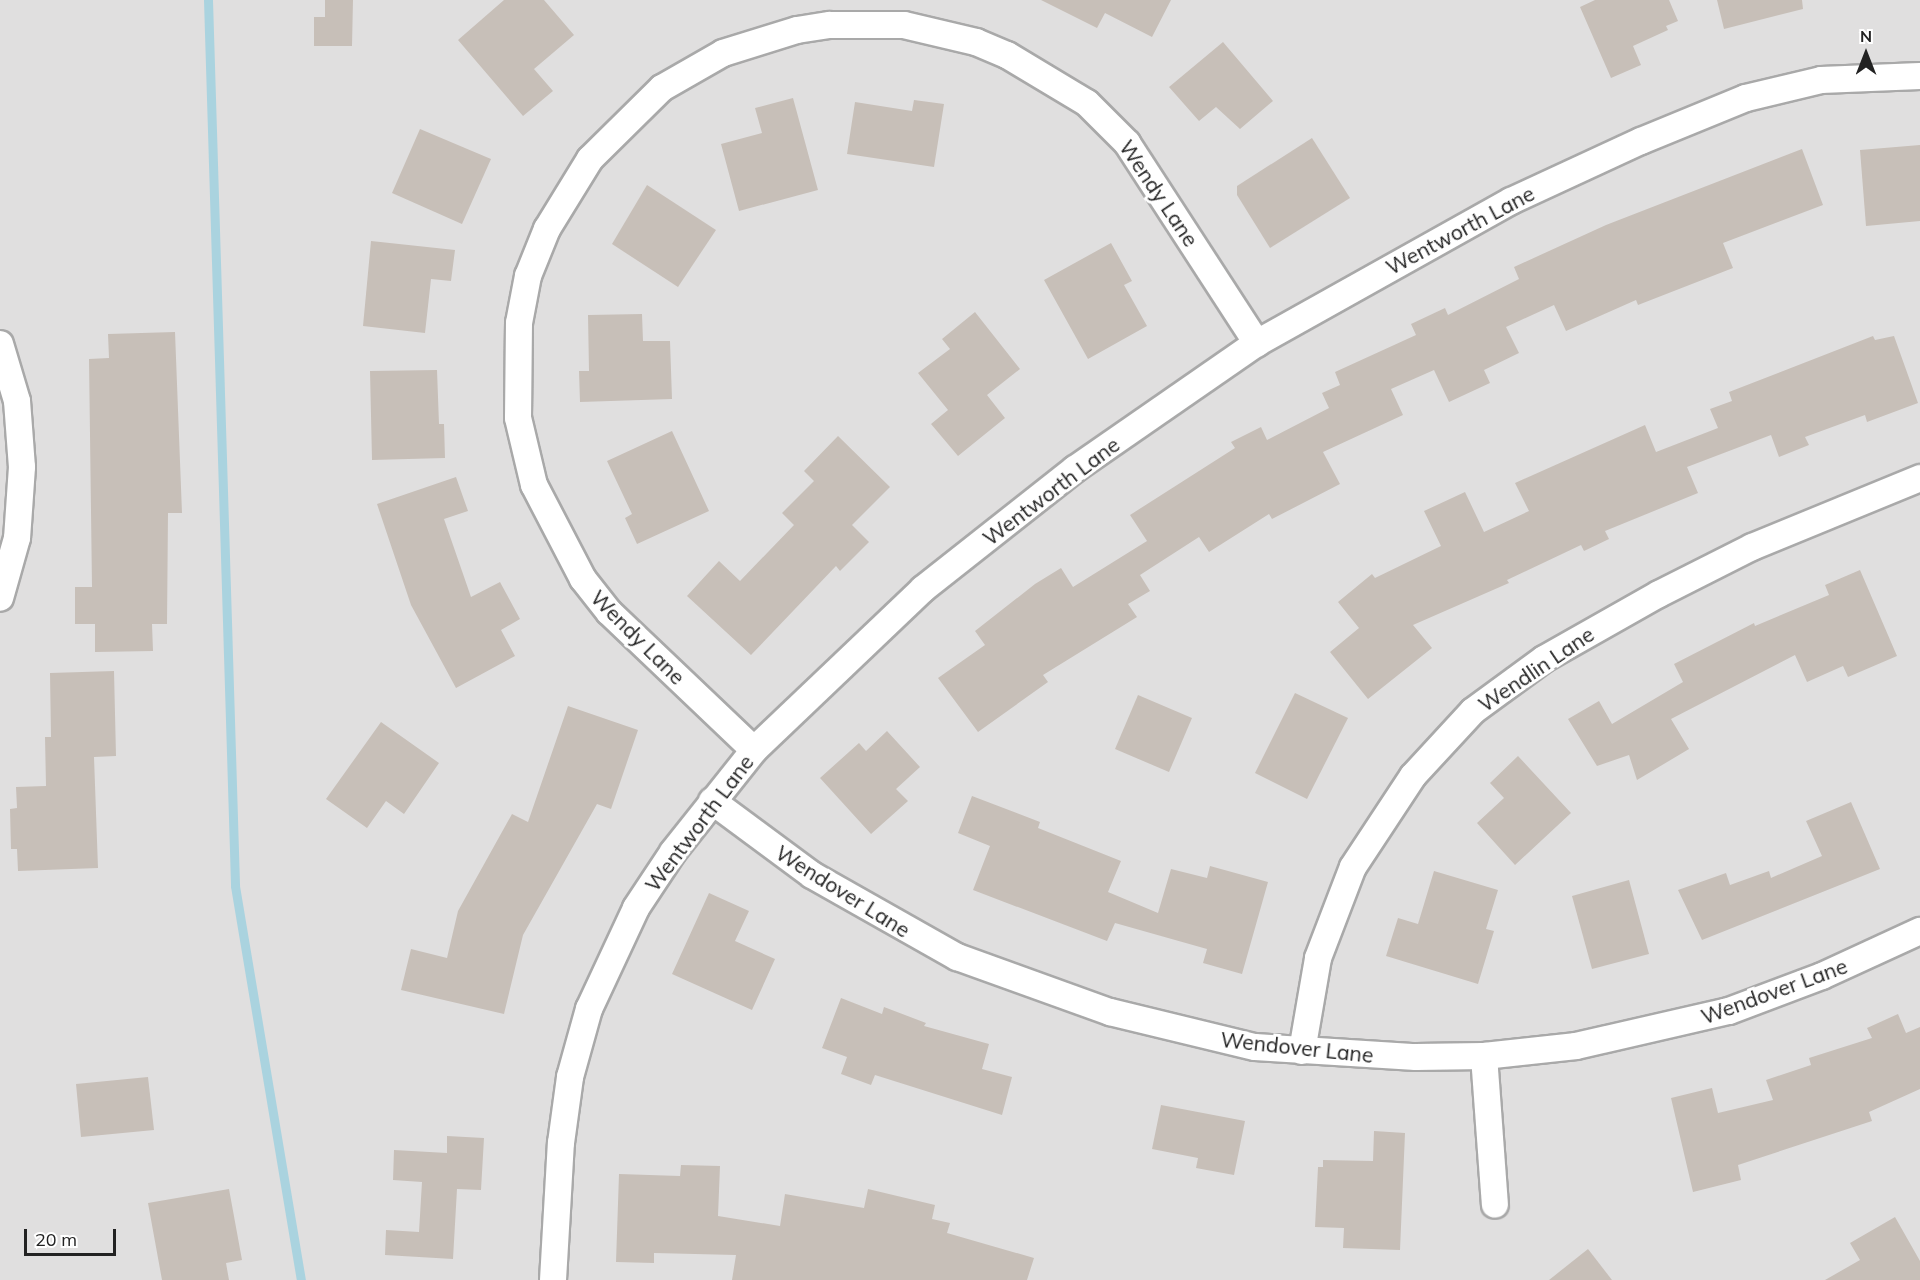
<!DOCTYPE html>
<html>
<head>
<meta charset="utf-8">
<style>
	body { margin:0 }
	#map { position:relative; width:1920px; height:1280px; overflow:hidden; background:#f2efe9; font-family:Mulish,sans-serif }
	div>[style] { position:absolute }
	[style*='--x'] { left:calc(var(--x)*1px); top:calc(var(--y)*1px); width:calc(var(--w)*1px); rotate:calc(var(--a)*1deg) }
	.residential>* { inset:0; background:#e0dfdf }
	.stream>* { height:9px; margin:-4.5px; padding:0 4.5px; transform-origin:4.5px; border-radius:4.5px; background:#aad3df }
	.building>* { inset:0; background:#c7bfb8 }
	.roads { filter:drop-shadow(2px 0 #a9a9a9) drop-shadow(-2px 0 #a9a9a9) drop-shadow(0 2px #a9a9a9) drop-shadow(0 -2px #a9a9a9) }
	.street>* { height:26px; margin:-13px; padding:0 13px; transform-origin:13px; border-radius:13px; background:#fff }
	span { translate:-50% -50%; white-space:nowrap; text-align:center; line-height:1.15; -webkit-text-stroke:6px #fff; paint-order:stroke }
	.street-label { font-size:21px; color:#222 }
	.north { position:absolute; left:1836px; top:24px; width:60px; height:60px; -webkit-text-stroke:4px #fff; paint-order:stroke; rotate:0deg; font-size:16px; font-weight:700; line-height:24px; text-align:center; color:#222 }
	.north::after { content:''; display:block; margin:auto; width:21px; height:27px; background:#222; clip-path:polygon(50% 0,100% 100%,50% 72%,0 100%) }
	.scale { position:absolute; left:24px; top:1229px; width:92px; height:27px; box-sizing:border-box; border:3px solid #222; border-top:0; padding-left:8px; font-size:18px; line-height:21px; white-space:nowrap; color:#222; -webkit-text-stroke:4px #fff; paint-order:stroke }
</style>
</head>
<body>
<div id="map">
	<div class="residential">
		<div style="clip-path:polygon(0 0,1920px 0,1920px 1280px,0 1280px)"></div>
	</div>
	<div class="stream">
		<div style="--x:208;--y:0;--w:886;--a:88.25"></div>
		<div style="--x:235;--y:886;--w:399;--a:80.5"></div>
	</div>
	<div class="building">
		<div style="clip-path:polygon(325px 0,353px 0,352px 46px,314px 46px,314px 17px,325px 17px)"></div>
		<div style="clip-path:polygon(504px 0,544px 0,574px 35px,534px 69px,553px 91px,523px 116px,458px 40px)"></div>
		<div style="clip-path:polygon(1041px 0,1171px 0,1152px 37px,1105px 13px,1097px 28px)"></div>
		<div style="clip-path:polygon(1595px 0,1669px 0,1678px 21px,1666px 26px,1668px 30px,1633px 46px,1641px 65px,1611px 78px,1580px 7px)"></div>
		<div style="clip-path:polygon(1717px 0,1802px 0,1803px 9px,1724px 29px)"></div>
		<div style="clip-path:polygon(1223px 42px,1273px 101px,1240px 129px,1216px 107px,1199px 121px,1169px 87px)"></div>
		<div style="clip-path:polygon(793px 98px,818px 190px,739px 211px,721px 144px,762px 133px,755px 108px)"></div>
		<div style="clip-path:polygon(914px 100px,944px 104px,934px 167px,847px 154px,855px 102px,912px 111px)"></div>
		<div style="clip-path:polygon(420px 129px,491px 159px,462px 224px,392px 193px)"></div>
		<div style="clip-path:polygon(1312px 138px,1350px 198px,1270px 248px,1237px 195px,1237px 186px)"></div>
		<div style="clip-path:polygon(1920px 145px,1920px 221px,1866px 226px,1860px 150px)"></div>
		<div style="clip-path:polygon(1802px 149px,1823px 205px,1723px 243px,1733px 268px,1638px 305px,1636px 300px,1566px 331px,1554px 305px,1506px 327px,1519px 353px,1484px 370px,1490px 383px,1449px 402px,1434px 370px,1391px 389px,1403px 415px,1323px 452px,1340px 484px,1272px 519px,1269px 514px,1209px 552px,1199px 537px,1140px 575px,1150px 591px,1128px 604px,1137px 617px,1043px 675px,1048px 682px,978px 732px,938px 678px,985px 645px,975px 631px,1035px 584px,1061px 568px,1073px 587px,1147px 541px,1130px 515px,1235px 448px,1231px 442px,1261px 427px,1267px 440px,1329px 408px,1322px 393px,1340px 385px,1335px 372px,1416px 335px,1411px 324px,1445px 308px,1448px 315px,1519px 279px,1514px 267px,1606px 225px)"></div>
		<div style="clip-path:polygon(647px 185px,716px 230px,678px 287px,612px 244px)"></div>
		<div style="clip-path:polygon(371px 241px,455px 250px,451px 281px,431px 279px,425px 333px,363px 326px)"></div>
		<div style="clip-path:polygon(1111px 243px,1132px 281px,1124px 285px,1147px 326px,1088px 359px,1044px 280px)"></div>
		<div style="clip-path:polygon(975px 312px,1020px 369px,987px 395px,1005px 418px,958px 456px,931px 424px,948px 410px,918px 373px,950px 349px,942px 339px)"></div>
		<div style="clip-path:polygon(642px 314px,643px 341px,670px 341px,672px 399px,580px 402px,579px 371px,589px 371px,588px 315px)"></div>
		<div style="clip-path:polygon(175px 332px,182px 513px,168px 513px,167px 624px,152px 624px,153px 651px,95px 652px,95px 624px,75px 624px,75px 587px,92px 587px,89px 359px,109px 358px,108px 334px)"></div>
		<div style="clip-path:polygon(1873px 336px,1875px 340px,1894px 336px,1918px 403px,1867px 422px,1865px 415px,1805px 437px,1809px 445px,1779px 457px,1771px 435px,1687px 467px,1698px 493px,1605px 531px,1609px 539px,1584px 551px,1581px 545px,1507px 580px,1509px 583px,1413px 625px,1432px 648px,1368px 699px,1330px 652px,1359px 628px,1338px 602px,1372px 574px,1375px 578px,1441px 546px,1424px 511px,1465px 492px,1484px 532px,1529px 511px,1515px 483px,1645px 425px,1656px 452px,1718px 428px,1710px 409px,1732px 401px,1729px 392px)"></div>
		<div style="clip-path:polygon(437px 370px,439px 424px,444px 424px,445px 458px,372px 460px,370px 371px)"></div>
		<div style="clip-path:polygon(672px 431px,709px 511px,637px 544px,625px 518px,632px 514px,607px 461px)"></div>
		<div style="clip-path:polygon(838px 436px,890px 487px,852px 525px,869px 542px,840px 571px,836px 566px,751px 655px,687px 596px,719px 561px,740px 581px,794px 525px,782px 513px,814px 481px,804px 471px)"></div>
		<div style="clip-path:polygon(456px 477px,468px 511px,444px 519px,471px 597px,500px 582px,520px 619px,501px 630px,515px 656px,456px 688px,411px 605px,377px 504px)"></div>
		<div style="clip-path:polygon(1860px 570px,1897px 656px,1848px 677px,1843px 666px,1807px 682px,1795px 655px,1671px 719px,1689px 749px,1637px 780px,1629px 755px,1597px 766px,1568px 719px,1599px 701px,1612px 724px,1683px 682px,1674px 664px,1754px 623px,1755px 626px,1829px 595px,1825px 585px)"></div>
		<div style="clip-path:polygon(114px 671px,116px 756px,94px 757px,98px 868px,18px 871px,17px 849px,11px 849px,10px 809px,17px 808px,16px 787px,46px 786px,45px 737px,51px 737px,50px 673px)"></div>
		<div style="clip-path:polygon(1295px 693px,1348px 718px,1307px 799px,1255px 773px)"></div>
		<div style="clip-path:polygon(1138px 695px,1192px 718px,1169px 772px,1115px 749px)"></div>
		<div style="clip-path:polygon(568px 706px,638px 730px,611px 809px,597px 804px,523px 935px,504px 1014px,401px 990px,411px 949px,447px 958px,458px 911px,512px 814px,528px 822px)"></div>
		<div style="clip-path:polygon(381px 722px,439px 763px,404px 814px,386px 801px,367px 828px,326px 799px)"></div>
		<div style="clip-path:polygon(887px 731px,920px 767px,896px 789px,908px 801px,871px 834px,820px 778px,859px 743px,866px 751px)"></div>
		<div style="clip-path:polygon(1518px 756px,1571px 813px,1515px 865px,1477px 823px,1504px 798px,1490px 783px)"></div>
		<div style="clip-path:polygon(972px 796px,1040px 822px,1038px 828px,1121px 861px,1108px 892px,1158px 913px,1171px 869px,1207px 878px,1210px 866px,1268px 882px,1242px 974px,1203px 963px,1207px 949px,1115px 923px,1107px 941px,973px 890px,990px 846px,958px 833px)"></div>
		<div style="clip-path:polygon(1851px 802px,1880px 869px,1702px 940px,1678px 890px,1726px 873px,1730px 885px,1769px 871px,1771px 878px,1822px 856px,1806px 821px)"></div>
		<div style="clip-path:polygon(1434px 871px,1498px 890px,1486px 929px,1494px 931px,1478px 984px,1386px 956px,1398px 918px,1418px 924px)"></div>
		<div style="clip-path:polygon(1629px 880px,1649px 954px,1592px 969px,1572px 896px)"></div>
		<div style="clip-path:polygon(709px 893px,749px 911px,735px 941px,775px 959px,752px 1010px,672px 974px)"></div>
		<div style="clip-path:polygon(841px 998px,882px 1014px,884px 1007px,926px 1023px,924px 1026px,989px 1044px,982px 1069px,1012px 1077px,1002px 1115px,875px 1075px,871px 1085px,841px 1074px,847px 1057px,822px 1048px)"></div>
		<div style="clip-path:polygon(1898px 1014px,1906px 1033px,1920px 1027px,1920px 1089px,1869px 1112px,1872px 1121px,1738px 1165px,1741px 1180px,1693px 1192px,1671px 1098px,1712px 1088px,1718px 1113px,1773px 1100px,1766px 1080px,1811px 1065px,1809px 1058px,1872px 1038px,1867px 1028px)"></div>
		<div style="clip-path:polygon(148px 1077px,154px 1130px,81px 1137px,76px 1084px)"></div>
		<div style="clip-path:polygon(1161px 1105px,1245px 1121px,1234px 1175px,1196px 1168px,1198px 1158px,1152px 1149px)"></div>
		<div style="clip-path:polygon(1374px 1131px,1405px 1133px,1400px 1250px,1343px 1248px,1344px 1228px,1315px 1227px,1318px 1167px,1323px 1167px,1323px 1160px,1373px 1161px)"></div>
		<div style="clip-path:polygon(447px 1136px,484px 1138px,481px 1190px,457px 1189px,453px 1259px,385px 1255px,386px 1230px,419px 1232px,422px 1182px,393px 1180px,394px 1150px,447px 1153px)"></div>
		<div style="clip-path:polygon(681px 1165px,720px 1166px,718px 1216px,780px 1226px,785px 1194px,864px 1208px,868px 1189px,935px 1205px,932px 1219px,950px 1223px,947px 1233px,1034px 1258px,1027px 1280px,732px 1280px,736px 1255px,654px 1253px,654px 1263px,616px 1262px,619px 1174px,680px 1176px)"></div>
		<div style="clip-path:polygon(229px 1189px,242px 1260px,226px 1263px,229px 1280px,162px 1280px,148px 1203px)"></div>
		<div style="clip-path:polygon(1895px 1217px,1920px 1261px,1920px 1280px,1825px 1280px,1860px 1260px,1850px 1243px)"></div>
		<div style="clip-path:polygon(1588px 1249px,1612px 1280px,1549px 1280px)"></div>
	</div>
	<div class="roads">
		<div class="street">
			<div style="--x:0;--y:344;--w:59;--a:73.4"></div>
			<div style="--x:17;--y:401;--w:66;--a:85.7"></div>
			<div style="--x:22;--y:467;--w:71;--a:94"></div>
			<div style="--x:17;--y:538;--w:62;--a:105.8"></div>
			<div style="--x:754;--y:750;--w:200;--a:-136.4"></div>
			<div style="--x:609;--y:612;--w:42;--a:-128.2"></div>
			<div style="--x:583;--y:579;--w:106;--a:-117.5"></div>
			<div style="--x:534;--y:485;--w:69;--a:-103.4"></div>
			<div style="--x:518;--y:418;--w:95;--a:-89.4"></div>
			<div style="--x:519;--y:323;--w:48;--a:-79.2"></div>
			<div style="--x:528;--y:276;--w:51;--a:-68"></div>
			<div style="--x:547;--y:229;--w:82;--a:-58.4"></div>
			<div style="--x:590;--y:159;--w:101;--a:-44.6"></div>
			<div style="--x:662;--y:88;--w:70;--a:-29.8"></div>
			<div style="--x:723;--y:53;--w:77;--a:-17.3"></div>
			<div style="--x:797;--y:30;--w:33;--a:-9"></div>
			<div style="--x:830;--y:25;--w:74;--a:0"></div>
			<div style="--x:904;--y:25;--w:74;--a:13.3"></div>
			<div style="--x:976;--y:42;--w:34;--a:23"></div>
			<div style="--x:1007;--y:55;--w:93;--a:31"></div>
			<div style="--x:1087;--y:103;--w:57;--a:45"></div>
			<div style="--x:1127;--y:143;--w:239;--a:57"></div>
			<div style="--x:712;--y:801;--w:124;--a:36.5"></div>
			<div style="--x:812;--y:875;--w:167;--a:29.5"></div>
			<div style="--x:957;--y:957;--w:163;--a:19.8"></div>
			<div style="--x:1110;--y:1012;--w:149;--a:13.6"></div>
			<div style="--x:1255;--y:1047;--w:161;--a:3.6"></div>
			<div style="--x:1416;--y:1057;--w:68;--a:-0.8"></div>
			<div style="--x:1484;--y:1056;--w:93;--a:-6.2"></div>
			<div style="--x:1576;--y:1046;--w:157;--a:-12.9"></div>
			<div style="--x:1729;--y:1011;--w:99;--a:-20.6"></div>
			<div style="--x:1822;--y:976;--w:108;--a:-24.7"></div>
			<div style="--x:1302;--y:1051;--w:94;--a:-80.2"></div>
			<div style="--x:1318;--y:958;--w:97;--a:-69"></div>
			<div style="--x:1353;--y:867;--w:109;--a:-56.6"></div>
			<div style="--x:1413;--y:776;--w:88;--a:-47.3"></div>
			<div style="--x:1473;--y:711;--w:88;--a:-36.2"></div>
			<div style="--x:1544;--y:659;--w:132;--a:-29.5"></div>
			<div style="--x:1659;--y:594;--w:104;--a:-26.8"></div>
			<div style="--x:1752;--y:547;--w:182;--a:-22.3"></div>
			<div style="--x:1484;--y:1056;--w:149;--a:85.8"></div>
			<div style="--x:553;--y:1280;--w:137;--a:-86.7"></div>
			<div style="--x:561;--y:1143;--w:67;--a:-82.2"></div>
			<div style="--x:570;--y:1077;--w:71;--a:-74.4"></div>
			<div style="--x:589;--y:1009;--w:111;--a:-65"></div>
			<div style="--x:636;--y:908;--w:67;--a:-56.5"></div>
			<div style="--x:673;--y:852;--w:130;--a:-51.5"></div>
			<div style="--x:754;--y:750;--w:233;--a:-43.6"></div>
			<div style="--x:923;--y:589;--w:194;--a:-38.3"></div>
			<div style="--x:1075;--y:469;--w:221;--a:-34.7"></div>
			<div style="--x:1257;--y:343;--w:291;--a:-29.2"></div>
			<div style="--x:1511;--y:201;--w:143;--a:-24.8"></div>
			<div style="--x:1641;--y:141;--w:113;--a:-22.3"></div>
			<div style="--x:1746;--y:98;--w:77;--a:-13.5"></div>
			<div style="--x:1821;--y:80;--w:99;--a:-2.3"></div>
		</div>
	</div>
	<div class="street-label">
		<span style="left:1159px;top:193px;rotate:56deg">Wendy Lane</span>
		<span style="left:1460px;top:230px;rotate:-28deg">Wentworth Lane</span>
		<span style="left:1051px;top:491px;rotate:-37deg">Wentworth Lane</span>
		<span style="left:638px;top:637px;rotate:45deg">Wendy Lane</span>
		<span style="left:1536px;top:669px;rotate:-34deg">Wendlin Lane</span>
		<span style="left:699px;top:823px;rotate:-53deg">Wentworth Lane</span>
		<span style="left:843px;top:891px;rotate:32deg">Wendover Lane</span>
		<span style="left:1774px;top:991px;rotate:-20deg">Wendover Lane</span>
		<span style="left:1297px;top:1047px;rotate:6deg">Wendover Lane</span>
	</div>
	<div class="north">N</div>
	<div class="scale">20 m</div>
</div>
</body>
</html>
